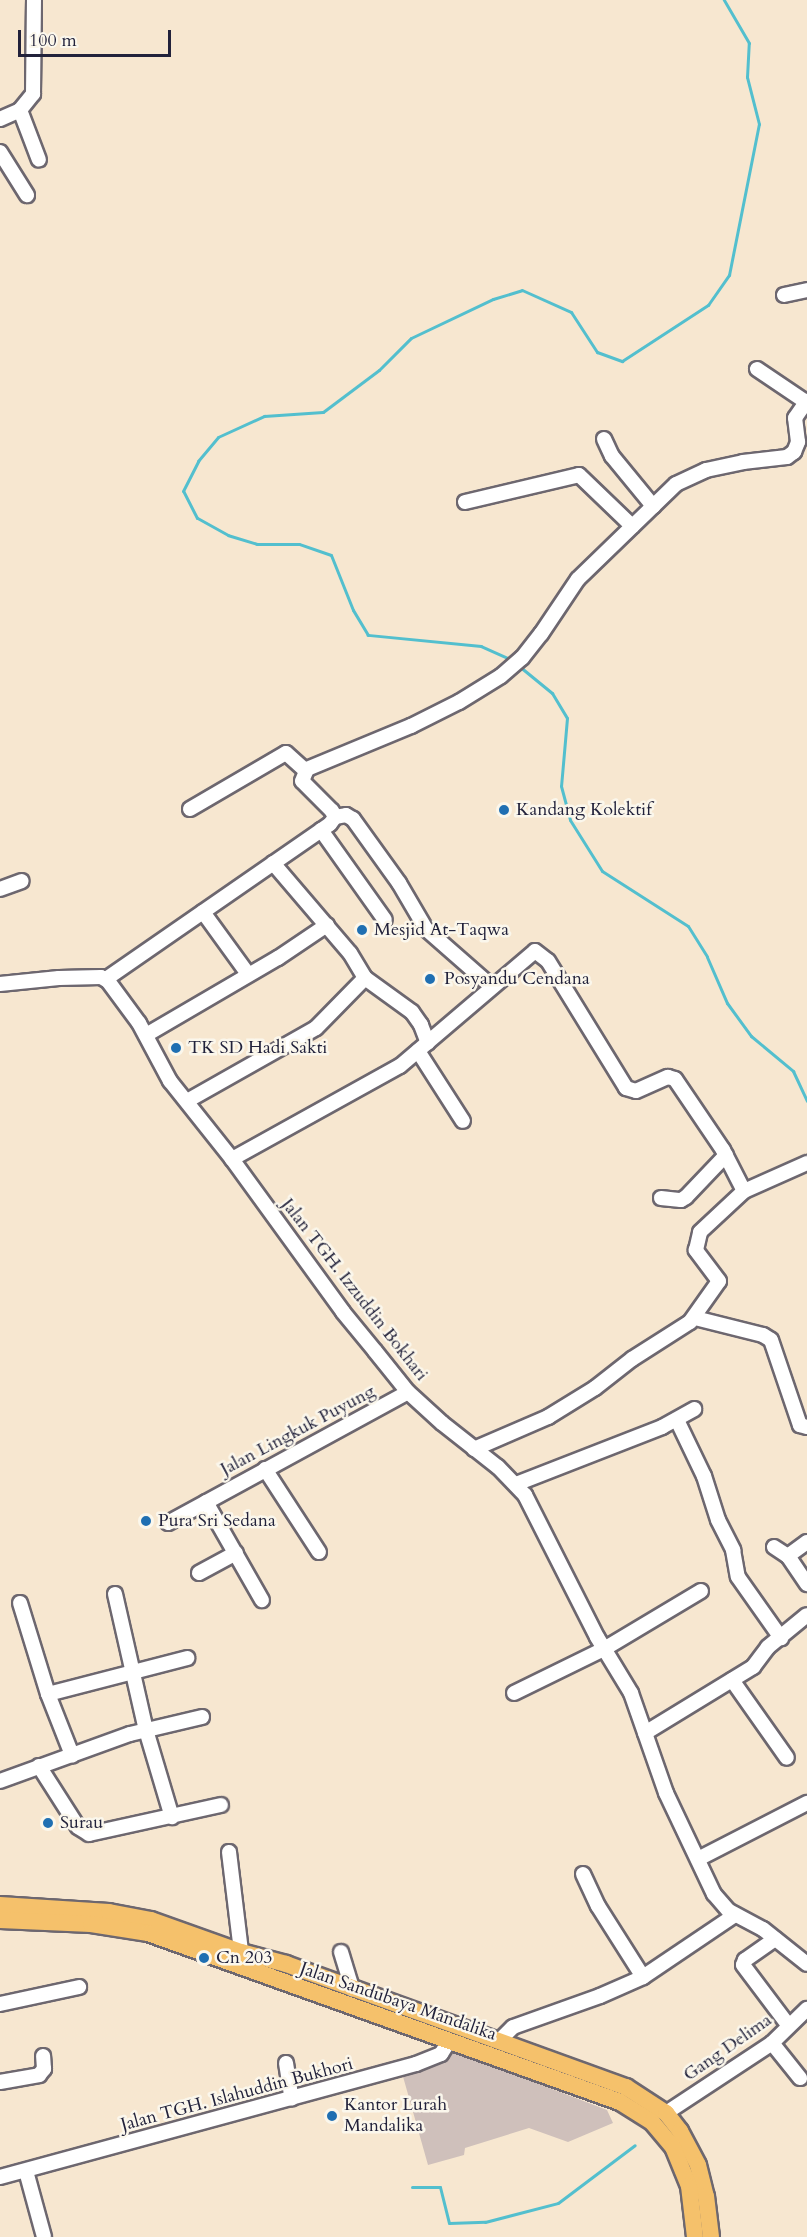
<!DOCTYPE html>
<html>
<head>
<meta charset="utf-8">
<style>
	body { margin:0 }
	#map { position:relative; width:807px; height:2237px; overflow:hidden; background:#f7e7d0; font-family:Cardo,serif }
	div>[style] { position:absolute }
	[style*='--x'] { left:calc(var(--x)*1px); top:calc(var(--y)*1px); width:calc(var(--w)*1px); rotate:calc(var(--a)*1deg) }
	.industrial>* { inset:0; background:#cfc0bb }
	.stream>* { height:3px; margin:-1.5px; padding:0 1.5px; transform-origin:1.5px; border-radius:1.5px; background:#53bfce }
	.roads { filter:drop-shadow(2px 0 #6d676f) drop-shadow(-2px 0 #6d676f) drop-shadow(0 2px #6d676f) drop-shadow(0 -2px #6d676f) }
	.minor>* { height:14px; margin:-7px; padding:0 7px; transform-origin:7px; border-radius:7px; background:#fff }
	.major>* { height:16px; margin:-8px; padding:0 8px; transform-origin:8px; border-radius:8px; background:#f5c16b }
	.dots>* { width:16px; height:16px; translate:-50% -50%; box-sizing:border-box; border:3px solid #fbf7ec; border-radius:50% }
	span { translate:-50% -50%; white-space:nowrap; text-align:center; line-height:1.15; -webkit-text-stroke:5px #fbf7ec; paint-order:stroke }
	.poi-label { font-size:18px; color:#22223b }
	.left { translate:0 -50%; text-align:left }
	.street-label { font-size:18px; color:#22223b }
	.scale { position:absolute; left:18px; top:30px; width:153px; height:27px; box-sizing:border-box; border:3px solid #22223b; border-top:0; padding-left:8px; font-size:18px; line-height:21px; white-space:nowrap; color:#22223b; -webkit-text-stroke:4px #fbf7ec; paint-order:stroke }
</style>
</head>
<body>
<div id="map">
	<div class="industrial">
		<div style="clip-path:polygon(451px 2050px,607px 2110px,613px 2123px,568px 2142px,529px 2128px,465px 2148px,464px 2155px,428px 2165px,402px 2073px)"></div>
	</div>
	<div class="stream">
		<div style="--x:512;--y:660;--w:34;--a:-156"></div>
		<div style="--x:481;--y:646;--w:114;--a:-174.4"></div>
		<div style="--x:368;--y:635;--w:29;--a:-121"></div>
		<div style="--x:353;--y:610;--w:59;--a:-111.8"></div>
		<div style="--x:331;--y:555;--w:34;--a:-161"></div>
		<div style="--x:299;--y:544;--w:42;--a:180"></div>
		<div style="--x:257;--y:544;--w:30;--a:-163"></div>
		<div style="--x:228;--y:535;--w:35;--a:-151"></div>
		<div style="--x:197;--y:518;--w:30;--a:-117"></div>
		<div style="--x:183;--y:491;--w:34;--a:-63"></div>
		<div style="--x:198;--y:461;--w:31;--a:-50"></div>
		<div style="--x:218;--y:437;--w:51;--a:-24.5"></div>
		<div style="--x:264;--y:416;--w:59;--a:-3.9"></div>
		<div style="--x:323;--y:412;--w:70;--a:-36.9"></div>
		<div style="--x:379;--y:370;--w:45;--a:-45"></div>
		<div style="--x:411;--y:338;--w:91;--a:-25.4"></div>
		<div style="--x:493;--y:299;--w:30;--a:-17"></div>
		<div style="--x:522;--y:290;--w:54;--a:24.2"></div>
		<div style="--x:571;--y:312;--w:48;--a:57"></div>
		<div style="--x:597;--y:352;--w:27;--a:20"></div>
		<div style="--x:622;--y:361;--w:103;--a:-33.1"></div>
		<div style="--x:708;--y:305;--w:37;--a:-55"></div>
		<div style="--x:729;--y:275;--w:154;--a:-78.8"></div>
		<div style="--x:759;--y:124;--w:49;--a:-104.3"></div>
		<div style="--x:747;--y:77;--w:34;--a:-87"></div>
		<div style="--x:749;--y:43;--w:50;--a:-120.2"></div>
		<div style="--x:519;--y:666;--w:43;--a:39.3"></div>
		<div style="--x:552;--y:693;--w:29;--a:59"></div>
		<div style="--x:567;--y:718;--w:68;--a:95"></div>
		<div style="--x:561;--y:786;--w:35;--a:75"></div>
		<div style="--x:570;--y:820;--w:60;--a:57.9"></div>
		<div style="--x:602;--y:871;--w:102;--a:32.6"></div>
		<div style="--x:688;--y:926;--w:36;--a:58"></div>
		<div style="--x:707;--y:957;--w:50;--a:66.5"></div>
		<div style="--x:727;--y:1003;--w:41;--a:54"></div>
		<div style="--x:751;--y:1036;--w:55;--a:39.8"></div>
		<div style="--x:793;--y:1071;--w:33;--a:65"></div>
		<div style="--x:412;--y:2187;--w:28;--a:0"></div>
		<div style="--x:440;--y:2187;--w:37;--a:76"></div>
		<div style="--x:449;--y:2223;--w:36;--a:-2"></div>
		<div style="--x:485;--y:2222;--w:75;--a:-14.6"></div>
		<div style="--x:558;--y:2203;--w:96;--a:-37"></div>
	</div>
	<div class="roads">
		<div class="minor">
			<div style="--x:20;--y:110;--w:53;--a:69.2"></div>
			<div style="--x:0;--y:119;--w:22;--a:-24"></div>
			<div style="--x:20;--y:110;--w:21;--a:-51"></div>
			<div style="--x:33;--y:94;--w:94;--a:-89.4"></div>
			<div style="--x:0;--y:152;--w:51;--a:57.9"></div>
			<div style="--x:784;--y:295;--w:24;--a:-12"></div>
			<div style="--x:757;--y:369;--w:59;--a:34"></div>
			<div style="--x:604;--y:439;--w:19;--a:65"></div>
			<div style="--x:612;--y:456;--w:65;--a:50.6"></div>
			<div style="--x:465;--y:502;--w:117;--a:-13.3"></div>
			<div style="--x:579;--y:475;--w:74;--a:43.9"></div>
			<div style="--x:190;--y:809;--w:111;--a:-30.3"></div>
			<div style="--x:286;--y:753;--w:25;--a:42"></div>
			<div style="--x:335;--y:817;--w:11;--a:-10"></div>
			<div style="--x:346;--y:815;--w:8;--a:30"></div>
			<div style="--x:353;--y:819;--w:79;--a:54.3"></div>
			<div style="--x:399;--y:883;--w:53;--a:59.6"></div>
			<div style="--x:426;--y:929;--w:86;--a:41.2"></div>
			<div style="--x:321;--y:830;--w:110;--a:54.6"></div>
			<div style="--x:273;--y:863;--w:118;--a:49.5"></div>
			<div style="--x:350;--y:953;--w:29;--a:59"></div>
			<div style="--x:365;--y:978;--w:58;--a:35.9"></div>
			<div style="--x:412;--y:1012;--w:16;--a:55"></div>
			<div style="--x:421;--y:1025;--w:19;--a:69"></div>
			<div style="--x:0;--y:889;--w:23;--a:-20"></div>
			<div style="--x:203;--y:912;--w:77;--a:54"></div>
			<div style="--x:106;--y:979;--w:272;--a:-34.7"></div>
			<div style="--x:330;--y:824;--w:9;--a:-54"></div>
			<div style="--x:335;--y:817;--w:7;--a:-117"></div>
			<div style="--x:332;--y:811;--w:42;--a:-135"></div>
			<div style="--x:302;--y:781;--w:13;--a:-67"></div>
			<div style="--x:307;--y:769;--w:113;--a:-22.5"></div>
			<div style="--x:411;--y:726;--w:54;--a:-26.6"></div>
			<div style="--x:459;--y:702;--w:49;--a:-31.8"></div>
			<div style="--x:501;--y:676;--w:28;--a:-41"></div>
			<div style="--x:522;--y:658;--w:31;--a:-52"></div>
			<div style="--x:541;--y:634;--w:66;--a:-56.1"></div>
			<div style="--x:578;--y:579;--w:136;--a:-44.1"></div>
			<div style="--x:676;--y:484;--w:33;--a:-25"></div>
			<div style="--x:706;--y:470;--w:38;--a:-12"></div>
			<div style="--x:743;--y:462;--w:44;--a:-6.5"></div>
			<div style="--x:787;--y:457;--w:9;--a:-36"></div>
			<div style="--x:794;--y:452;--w:11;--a:-68"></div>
			<div style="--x:798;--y:442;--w:24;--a:-97"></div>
			<div style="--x:795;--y:418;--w:21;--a:-55"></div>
			<div style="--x:0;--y:984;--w:59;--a:-5.8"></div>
			<div style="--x:59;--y:978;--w:42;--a:-1.4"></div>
			<div style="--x:101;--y:977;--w:8;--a:30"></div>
			<div style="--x:108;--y:981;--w:52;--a:53.6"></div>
			<div style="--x:139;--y:1023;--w:66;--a:61.9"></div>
			<div style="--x:170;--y:1081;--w:100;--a:51.5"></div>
			<div style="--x:232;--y:1159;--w:189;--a:54"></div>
			<div style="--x:343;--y:1312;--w:50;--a:50.6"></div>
			<div style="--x:375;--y:1351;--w:53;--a:51.2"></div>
			<div style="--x:408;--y:1392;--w:46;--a:42.4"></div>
			<div style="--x:442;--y:1423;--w:71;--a:38.2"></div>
			<div style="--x:498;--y:1467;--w:39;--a:46"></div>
			<div style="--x:525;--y:1495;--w:159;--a:63.1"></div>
			<div style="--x:597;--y:1637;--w:66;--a:58.7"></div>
			<div style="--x:631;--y:1693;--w:106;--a:70.7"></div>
			<div style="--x:666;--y:1793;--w:112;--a:64.6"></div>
			<div style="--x:714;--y:1894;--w:23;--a:49"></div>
			<div style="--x:729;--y:1911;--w:38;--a:28"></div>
			<div style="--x:763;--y:1929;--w:56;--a:38.5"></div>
			<div style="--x:146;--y:1035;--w:153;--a:-30.3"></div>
			<div style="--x:278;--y:958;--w:59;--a:-34"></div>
			<div style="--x:418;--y:1051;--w:83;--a:57.3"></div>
			<div style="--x:187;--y:1101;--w:148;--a:-29.5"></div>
			<div style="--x:316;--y:1028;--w:70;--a:-45.6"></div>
			<div style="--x:232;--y:1159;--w:192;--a:-29"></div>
			<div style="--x:400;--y:1066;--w:177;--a:-40.4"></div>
			<div style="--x:535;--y:951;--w:16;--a:38"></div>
			<div style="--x:548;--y:961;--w:149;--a:58.4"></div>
			<div style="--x:626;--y:1088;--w:10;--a:17"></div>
			<div style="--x:636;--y:1091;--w:35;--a:-24"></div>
			<div style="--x:668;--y:1077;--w:7;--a:16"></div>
			<div style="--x:675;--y:1079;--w:86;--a:55.9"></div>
			<div style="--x:723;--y:1150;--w:46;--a:62.9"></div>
			<div style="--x:661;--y:1198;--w:20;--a:6"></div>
			<div style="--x:681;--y:1200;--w:6;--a:-31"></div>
			<div style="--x:686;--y:1197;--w:58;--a:-46.4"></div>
			<div style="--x:695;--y:1318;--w:70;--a:14"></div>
			<div style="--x:763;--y:1335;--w:9;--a:32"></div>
			<div style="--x:771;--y:1340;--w:90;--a:71.2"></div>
			<div style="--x:800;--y:1425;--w:7;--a:16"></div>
			<div style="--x:677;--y:1420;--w:62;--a:64.3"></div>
			<div style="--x:704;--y:1476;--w:46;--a:72.3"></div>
			<div style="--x:718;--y:1520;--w:34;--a:63"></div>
			<div style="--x:733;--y:1550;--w:27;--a:80"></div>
			<div style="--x:738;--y:1577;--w:75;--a:54.8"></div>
			<div style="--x:474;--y:1449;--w:81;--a:-23.4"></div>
			<div style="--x:548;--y:1417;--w:55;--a:-31.7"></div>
			<div style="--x:595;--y:1388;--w:47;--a:-38.1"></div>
			<div style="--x:632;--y:1359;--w:69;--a:-32.5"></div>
			<div style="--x:690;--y:1322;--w:50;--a:-54.7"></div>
			<div style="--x:719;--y:1281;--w:39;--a:-127"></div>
			<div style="--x:696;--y:1250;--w:18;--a:-77"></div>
			<div style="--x:700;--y:1232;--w:60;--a:-43"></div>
			<div style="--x:744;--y:1191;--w:69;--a:-24"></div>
			<div style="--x:265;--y:1469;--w:99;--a:57"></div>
			<div style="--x:516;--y:1484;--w:157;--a:-21.3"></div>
			<div style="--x:662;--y:1427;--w:37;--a:-29"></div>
			<div style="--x:206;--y:1502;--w:113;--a:60.3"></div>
			<div style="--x:168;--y:1523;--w:273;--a:-28.6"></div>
			<div style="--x:807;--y:1542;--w:24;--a:144"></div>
			<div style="--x:788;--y:1556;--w:34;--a:56"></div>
			<div style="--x:774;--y:1547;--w:17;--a:33"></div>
			<div style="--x:199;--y:1573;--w:42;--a:-28.4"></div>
			<div style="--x:115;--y:1594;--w:139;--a:77.2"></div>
			<div style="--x:146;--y:1730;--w:91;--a:73.4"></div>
			<div style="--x:20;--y:1603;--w:95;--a:72.9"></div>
			<div style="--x:48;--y:1694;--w:66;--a:68.5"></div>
			<div style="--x:732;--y:1680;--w:95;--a:54.8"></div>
			<div style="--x:514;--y:1693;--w:100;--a:-26.1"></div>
			<div style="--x:604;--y:1649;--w:113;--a:-30.9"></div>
			<div style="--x:48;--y:1694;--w:144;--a:-14.5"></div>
			<div style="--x:645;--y:1733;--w:127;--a:-31.4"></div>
			<div style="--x:753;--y:1667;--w:25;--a:-53"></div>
			<div style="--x:768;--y:1647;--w:50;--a:-39.4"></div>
			<div style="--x:39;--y:1766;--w:72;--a:57.4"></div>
			<div style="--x:78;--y:1827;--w:13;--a:32"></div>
			<div style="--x:89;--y:1834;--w:135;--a:-12.4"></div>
			<div style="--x:0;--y:1781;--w:138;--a:-19.9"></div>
			<div style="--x:130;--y:1734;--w:74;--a:-13.3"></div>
			<div style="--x:229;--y:1852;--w:108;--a:83.1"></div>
			<div style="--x:698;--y:1859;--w:123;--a:-27.2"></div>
			<div style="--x:583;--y:1874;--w:35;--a:65"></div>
			<div style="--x:598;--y:1906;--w:84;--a:57.6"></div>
			<div style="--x:775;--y:1939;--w:37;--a:145"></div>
			<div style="--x:745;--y:1960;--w:5;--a:112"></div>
			<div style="--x:743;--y:1965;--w:76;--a:53"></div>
			<div style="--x:341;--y:1952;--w:39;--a:73"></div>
			<div style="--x:0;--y:2004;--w:81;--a:-12.1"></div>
			<div style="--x:500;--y:2040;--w:18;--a:-45"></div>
			<div style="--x:513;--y:2027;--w:92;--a:-19.6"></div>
			<div style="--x:600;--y:1996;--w:47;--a:-23.8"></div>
			<div style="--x:643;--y:1977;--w:111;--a:-34"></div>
			<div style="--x:772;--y:2043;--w:45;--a:51.3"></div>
			<div style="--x:286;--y:2063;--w:36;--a:81"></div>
			<div style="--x:0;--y:2082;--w:40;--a:-10"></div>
			<div style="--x:39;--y:2075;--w:8;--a:-50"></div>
			<div style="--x:44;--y:2069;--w:13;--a:-94"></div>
			<div style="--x:666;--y:2113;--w:127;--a:-33.4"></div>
			<div style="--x:772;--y:2043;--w:49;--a:-44.2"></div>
			<div style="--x:26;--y:2171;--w:68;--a:74.7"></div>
			<div style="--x:0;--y:2177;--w:431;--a:-15.2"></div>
			<div style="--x:416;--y:2064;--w:27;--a:-22"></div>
			<div style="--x:441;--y:2054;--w:15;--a:-58"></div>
		</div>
		<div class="major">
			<div style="--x:0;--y:1905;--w:109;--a:3.7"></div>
			<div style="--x:109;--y:1912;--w:43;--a:10.8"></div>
			<div style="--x:151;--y:1920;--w:96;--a:19.6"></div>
			<div style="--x:241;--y:1952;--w:47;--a:14.9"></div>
			<div style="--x:286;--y:1964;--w:362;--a:19.9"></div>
			<div style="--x:626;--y:2087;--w:48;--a:33"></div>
			<div style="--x:666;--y:2113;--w:23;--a:52"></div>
			<div style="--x:680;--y:2131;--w:38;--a:62"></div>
			<div style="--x:698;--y:2165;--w:32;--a:76"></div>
			<div style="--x:706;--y:2196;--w:41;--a:83"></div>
			<div style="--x:0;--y:1920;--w:91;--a:2.5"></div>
			<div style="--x:91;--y:1924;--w:58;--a:9"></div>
			<div style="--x:148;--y:1933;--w:501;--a:19.7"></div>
			<div style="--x:620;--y:2102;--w:38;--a:32"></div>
			<div style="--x:652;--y:2122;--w:33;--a:50"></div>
			<div style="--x:673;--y:2147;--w:42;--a:67.7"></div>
			<div style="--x:689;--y:2186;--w:51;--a:83.3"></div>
		</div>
	</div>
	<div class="dots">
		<div style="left:504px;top:810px;background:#1f6fb2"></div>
		<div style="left:362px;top:930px;background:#1f6fb2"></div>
		<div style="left:430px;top:979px;background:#1f6fb2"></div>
		<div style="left:176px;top:1048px;background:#1f6fb2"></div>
		<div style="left:146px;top:1521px;background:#1f6fb2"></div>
		<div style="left:48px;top:1823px;background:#1f6fb2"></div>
		<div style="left:204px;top:1958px;background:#1f6fb2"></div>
		<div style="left:332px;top:2116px;background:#1f6fb2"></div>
	</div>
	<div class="poi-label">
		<span class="left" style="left:516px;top:810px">Kandang Kolektif</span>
		<span class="left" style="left:374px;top:930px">Mesjid At-Taqwa</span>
		<span class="left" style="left:444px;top:979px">Posyandu Cendana</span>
		<span class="left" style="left:188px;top:1048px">TK SD Hadi Sakti</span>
		<span class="left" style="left:158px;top:1521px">Pura Sri Sedana</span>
		<span class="left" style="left:60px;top:1823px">Surau</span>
		<span class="left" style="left:216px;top:1958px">Cn 203</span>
		<span class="left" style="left:344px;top:2116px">Kantor Lurah<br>Mandalika</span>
	</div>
	<div class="street-label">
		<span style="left:354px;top:1290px;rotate:52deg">Jalan TGH. Izzuddin Bokhari</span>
		<span style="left:298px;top:1431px;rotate:-28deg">Jalan Lingkuk Puyung</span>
		<span style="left:398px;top:2002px;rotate:19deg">Jalan Sandubaya Mandalika</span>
		<span style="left:728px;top:2048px;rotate:-35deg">Gang Delima</span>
		<span style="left:237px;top:2095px;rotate:-15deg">Jalan TGH. Islahuddin Bukhori</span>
	</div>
	<div class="scale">100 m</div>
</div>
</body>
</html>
